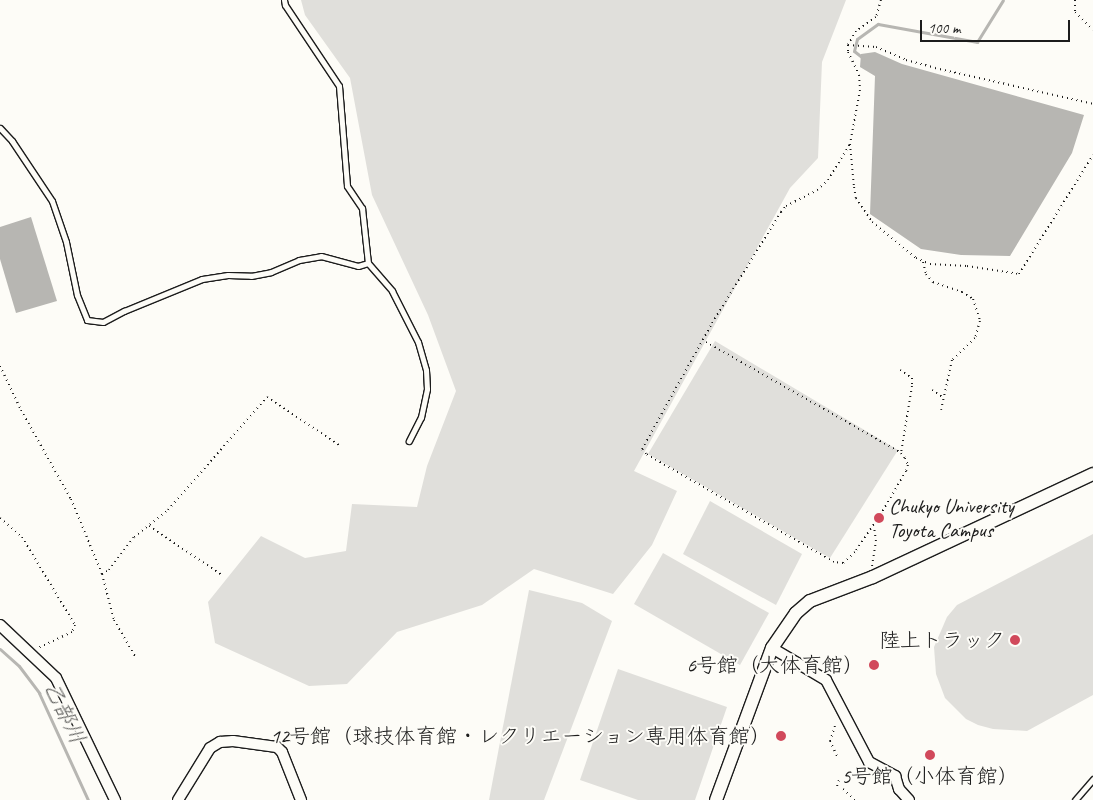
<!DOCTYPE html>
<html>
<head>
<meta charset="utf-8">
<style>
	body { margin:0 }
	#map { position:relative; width:1093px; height:800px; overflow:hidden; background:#fdfcf7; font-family:Caveat,"Klee One",sans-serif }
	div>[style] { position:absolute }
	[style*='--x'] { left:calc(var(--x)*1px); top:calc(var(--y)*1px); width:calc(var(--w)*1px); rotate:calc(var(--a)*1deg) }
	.green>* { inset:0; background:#e0dfdb }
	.water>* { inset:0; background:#b7b6b2 }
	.stream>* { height:3px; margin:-1.5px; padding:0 1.5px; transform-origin:1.5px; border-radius:1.5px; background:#b7b6b2 }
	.path>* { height:2px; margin-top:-1px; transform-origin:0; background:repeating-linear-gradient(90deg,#1c1c1c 0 1px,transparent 0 5px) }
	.roads { filter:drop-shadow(1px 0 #1c1c1c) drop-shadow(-1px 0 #1c1c1c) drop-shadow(0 1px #1c1c1c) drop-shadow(0 -1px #1c1c1c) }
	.service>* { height:5px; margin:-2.5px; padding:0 2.5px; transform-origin:2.5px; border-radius:2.5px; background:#fdfcf7 }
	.minor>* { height:10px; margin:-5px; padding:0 5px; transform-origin:5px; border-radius:5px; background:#fdfcf7 }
	.tertiary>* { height:12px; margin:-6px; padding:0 6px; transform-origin:6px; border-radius:6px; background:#fdfcf7 }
	.dots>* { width:14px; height:14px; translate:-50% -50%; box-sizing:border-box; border:2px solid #fdfcf7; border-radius:50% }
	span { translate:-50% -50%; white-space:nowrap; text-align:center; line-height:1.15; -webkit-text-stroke:4px #fdfcf7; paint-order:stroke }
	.poi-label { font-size:21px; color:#1c1c1c }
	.left { translate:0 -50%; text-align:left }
	.right { translate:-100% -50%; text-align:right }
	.water-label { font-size:22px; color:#5a5a58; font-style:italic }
	.scale { position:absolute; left:920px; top:20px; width:150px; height:22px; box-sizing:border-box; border:2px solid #1c1c1c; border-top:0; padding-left:6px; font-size:15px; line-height:18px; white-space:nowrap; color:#1c1c1c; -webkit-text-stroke:4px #fdfcf7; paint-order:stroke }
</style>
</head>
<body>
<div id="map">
	<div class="green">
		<div style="clip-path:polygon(301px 0,846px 0,822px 62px,818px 158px,790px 188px,634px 471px,677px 491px,652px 545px,613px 594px,534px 569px,482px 605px,397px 632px,347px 684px,309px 686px,215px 643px,208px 602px,261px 536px,305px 558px,346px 551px,352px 504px,417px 507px,427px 466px,456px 391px,428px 315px,372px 195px,350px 78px,305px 15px)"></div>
		<div style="clip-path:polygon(715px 341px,898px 450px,830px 558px,648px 454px)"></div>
		<div style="clip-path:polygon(710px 501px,802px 554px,776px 605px,683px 554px)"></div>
		<div style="clip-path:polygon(1093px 534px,1093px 695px,1027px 731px,993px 729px,978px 725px,966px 719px,945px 698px,936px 674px,934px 647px,947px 617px,957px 605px)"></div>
		<div style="clip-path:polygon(663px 553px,769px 613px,740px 665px,634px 604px)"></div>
		<div style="clip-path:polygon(529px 590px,582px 603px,612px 621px,544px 800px,489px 800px)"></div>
		<div style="clip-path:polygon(618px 669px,727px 707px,695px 800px,638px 800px,580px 780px)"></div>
	</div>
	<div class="water">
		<div style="clip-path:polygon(875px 52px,902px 64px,1084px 115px,1072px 153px,1010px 256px,961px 255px,921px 249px,870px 214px,875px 76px,860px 67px,861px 54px)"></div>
		<div style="clip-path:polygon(31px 217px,57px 301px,16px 313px,0 259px,0 227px)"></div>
	</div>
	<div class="stream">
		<div style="--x:863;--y:58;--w:11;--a:-142"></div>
		<div style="--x:854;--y:51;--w:12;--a:-76"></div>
		<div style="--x:857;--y:39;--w:26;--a:-36"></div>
		<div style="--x:878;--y:24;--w:101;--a:10.3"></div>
		<div style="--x:977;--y:42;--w:49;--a:-58.2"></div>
		<div style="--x:0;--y:649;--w:25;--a:42"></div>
		<div style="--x:19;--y:666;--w:34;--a:53"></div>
		<div style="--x:39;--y:693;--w:118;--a:65.4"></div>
	</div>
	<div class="path">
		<div style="--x:881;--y:0;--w:18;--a:106"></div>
		<div style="--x:876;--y:17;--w:24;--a:145"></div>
		<div style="--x:856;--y:31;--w:16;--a:120"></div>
		<div style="--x:848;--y:45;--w:7;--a:90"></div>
		<div style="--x:848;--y:52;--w:25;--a:64"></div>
		<div style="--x:859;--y:75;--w:15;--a:86"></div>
		<div style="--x:860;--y:90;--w:55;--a:100.5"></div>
		<div style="--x:850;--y:144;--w:43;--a:84.7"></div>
		<div style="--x:854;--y:187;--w:11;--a:80"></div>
		<div style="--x:856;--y:198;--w:29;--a:56"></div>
		<div style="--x:872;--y:222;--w:57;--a:39.3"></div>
		<div style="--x:916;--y:258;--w:15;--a:23"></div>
		<div style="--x:930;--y:264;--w:37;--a:3"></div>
		<div style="--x:967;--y:266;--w:53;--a:8.7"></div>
		<div style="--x:1019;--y:274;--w:140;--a:-58.1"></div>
		<div style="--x:1075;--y:0;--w:12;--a:90"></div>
		<div style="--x:1075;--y:12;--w:25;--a:45"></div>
		<div style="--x:848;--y:45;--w:28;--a:4"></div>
		<div style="--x:876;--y:47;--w:33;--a:23"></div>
		<div style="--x:906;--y:60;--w:30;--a:15"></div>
		<div style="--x:935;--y:68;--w:162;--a:12.8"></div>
		<div style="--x:923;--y:262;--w:12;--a:76"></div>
		<div style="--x:926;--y:274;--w:11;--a:49"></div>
		<div style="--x:933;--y:282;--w:31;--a:19"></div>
		<div style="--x:962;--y:292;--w:13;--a:32"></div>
		<div style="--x:973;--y:299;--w:23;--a:72"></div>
		<div style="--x:980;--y:321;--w:18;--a:106"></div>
		<div style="--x:975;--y:338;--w:32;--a:136"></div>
		<div style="--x:952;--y:360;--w:51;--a:102.4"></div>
		<div style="--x:706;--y:342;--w:224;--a:29.6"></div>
		<div style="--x:901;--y:453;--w:6;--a:51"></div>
		<div style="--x:905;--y:458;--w:8;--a:67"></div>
		<div style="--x:908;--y:465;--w:6;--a:108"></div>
		<div style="--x:906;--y:471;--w:48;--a:120.3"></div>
		<div style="--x:882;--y:512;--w:48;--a:124"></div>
		<div style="--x:855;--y:552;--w:16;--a:137"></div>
		<div style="--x:843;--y:563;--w:9;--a:-174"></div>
		<div style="--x:834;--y:562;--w:217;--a:-150.1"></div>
		<div style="--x:646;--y:454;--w:6;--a:-129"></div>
		<div style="--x:642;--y:449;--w:144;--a:-60.9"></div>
		<div style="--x:712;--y:323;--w:131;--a:-58.1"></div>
		<div style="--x:781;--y:212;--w:8;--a:-50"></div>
		<div style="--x:786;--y:206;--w:35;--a:-27"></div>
		<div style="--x:817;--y:190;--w:15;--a:-42"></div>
		<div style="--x:828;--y:180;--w:42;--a:-58.6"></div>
		<div style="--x:0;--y:366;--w:49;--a:64.5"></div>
		<div style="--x:21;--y:410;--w:102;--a:60.7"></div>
		<div style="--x:71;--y:499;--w:81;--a:67.5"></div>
		<div style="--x:102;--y:574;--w:8;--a:-30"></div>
		<div style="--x:109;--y:570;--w:41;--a:-52.9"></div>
		<div style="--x:134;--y:537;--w:43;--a:-38.5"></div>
		<div style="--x:168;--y:510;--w:150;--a:-48.8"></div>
		<div style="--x:267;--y:397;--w:87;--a:33.7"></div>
		<div style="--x:900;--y:370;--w:14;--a:34"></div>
		<div style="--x:912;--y:378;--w:8;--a:90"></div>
		<div style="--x:912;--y:386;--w:68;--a:99.3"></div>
		<div style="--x:932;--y:390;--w:14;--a:34"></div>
		<div style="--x:0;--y:518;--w:29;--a:41"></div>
		<div style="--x:22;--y:537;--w:103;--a:58.9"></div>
		<div style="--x:75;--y:625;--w:8;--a:113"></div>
		<div style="--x:72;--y:632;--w:38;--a:155"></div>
		<div style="--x:149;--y:526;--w:88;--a:33.9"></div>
		<div style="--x:872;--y:566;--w:25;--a:-81"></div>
		<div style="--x:876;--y:541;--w:15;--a:-98"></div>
		<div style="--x:102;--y:574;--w:48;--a:75.4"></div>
		<div style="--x:114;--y:620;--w:44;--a:59.9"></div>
		<div style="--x:835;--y:726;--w:16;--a:108"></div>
		<div style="--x:830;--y:741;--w:17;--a:65"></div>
		<div style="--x:837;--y:786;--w:6;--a:-72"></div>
		<div style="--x:843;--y:789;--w:16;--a:43"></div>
	</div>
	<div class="roads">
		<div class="service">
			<div style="--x:284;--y:0;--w:5;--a:79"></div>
			<div style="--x:285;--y:5;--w:97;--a:56.3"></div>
			<div style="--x:339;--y:86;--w:100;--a:85.4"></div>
			<div style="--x:347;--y:186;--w:27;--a:56"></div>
			<div style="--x:362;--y:208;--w:55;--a:83.8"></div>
			<div style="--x:0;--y:128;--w:18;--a:47"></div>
			<div style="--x:12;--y:141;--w:72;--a:56.3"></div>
			<div style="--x:52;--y:201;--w:43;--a:71.1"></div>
			<div style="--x:66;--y:242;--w:54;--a:78.3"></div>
			<div style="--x:77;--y:295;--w:27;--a:68"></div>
			<div style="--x:87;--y:320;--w:16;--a:7"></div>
			<div style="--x:103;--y:322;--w:24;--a:-28"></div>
			<div style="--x:124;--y:311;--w:84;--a:-22.3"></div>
			<div style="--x:202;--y:279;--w:26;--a:-9"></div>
			<div style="--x:228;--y:275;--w:23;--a:2"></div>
			<div style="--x:251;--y:276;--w:20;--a:-11"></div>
			<div style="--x:271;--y:272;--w:30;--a:-23"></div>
			<div style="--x:299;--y:260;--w:22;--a:-10"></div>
			<div style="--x:321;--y:256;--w:38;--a:15"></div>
			<div style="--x:358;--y:266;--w:10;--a:-17"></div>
			<div style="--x:368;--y:263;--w:37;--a:49"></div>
			<div style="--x:392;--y:291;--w:57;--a:63"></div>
			<div style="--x:418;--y:342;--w:29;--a:74"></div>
			<div style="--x:426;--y:370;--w:19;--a:87"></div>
			<div style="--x:427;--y:389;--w:29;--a:102"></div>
			<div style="--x:421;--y:417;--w:27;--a:117"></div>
			<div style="--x:1075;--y:800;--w:28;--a:-49"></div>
		</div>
		<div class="minor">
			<div style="--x:0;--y:625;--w:77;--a:43.4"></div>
			<div style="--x:56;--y:678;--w:136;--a:64.2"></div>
			<div style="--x:772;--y:648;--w:63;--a:30.7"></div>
			<div style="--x:826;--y:680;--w:93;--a:62.3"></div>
			<div style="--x:869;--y:762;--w:30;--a:28"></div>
			<div style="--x:895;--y:776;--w:14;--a:73"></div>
			<div style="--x:899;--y:789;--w:15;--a:48"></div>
			<div style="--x:178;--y:800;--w:61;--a:-58.4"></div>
			<div style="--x:210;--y:748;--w:12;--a:-31"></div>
			<div style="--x:220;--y:742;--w:13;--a:-4"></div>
			<div style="--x:233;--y:741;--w:44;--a:7.8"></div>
			<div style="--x:277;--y:747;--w:7;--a:45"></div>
			<div style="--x:282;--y:752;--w:52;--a:68.4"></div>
		</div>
		<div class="tertiary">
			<div style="--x:716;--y:800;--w:162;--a:-69.8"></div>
			<div style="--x:772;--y:648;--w:42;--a:-55.6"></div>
			<div style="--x:796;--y:613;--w:18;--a:-41"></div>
			<div style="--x:810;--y:601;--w:67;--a:-20.9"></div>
			<div style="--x:873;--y:577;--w:243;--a:-25.1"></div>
		</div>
	</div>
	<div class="dots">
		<div style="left:879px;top:518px;background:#d1495b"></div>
		<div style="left:1015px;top:640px;background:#d1495b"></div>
		<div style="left:874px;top:665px;background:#d1495b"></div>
		<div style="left:781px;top:736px;background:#d1495b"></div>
		<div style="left:930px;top:755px;background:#d1495b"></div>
	</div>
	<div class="poi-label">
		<span class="left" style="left:889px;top:518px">Chukyo University<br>Toyota Campus</span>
		<span class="right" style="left:1005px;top:640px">陸上トラック</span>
		<span class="right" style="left:864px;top:665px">6号館（大体育館）</span>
		<span class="right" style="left:771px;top:736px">12号館（球技体育館・レクリエーション専用体育館）</span>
		<span style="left:930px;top:776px">5号館（小体育館）</span>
	</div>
	<div class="water-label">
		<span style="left:64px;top:713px;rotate:64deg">乙部川</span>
	</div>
	<div class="scale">100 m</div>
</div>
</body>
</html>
